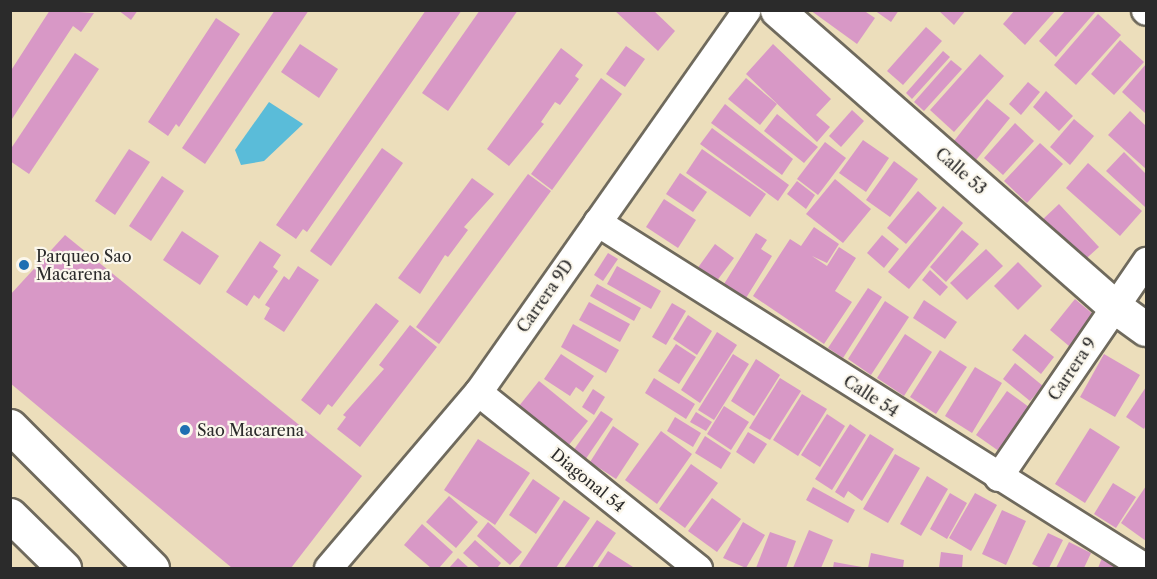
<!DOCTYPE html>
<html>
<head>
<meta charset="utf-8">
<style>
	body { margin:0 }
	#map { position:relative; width:1157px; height:579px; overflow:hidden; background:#ecdebb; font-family:"Libre Caslon Text",serif }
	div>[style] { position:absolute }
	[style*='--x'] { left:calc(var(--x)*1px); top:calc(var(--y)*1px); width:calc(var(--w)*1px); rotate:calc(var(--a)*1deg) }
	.water>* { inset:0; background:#5abcd9 }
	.building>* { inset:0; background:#d898c6 }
	.roads { filter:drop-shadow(2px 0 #6f6a5d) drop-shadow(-2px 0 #6f6a5d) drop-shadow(0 2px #6f6a5d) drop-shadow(0 -2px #6f6a5d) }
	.minor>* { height:27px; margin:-13.5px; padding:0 13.5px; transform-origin:13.5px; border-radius:13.5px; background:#fff }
	.tertiary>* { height:33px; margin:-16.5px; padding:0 16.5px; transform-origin:16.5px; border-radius:16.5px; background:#fff }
	.secondary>* { height:33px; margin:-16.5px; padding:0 16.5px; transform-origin:16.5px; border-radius:16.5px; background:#fff }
	.dots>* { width:16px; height:16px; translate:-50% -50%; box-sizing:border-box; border:3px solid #fbf7ec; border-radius:50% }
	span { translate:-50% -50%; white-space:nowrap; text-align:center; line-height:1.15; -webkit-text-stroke:4.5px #fbf7ec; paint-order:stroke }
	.street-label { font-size:16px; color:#2b2b2b }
	.poi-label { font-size:16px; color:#2b2b2b }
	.left { translate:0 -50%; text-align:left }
	.frame { position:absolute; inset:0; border:12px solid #2b2b2b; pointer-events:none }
</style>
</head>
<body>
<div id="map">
	<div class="water">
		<div style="clip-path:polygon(269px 102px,303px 124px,264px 161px,241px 165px,235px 150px)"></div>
	</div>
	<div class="building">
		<div style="clip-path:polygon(50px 10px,94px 13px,81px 32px,73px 26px,10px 122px,10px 72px)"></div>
		<div style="clip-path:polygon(118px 10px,138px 10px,131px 20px)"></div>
		<div style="clip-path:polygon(275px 10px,309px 10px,205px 164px,182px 148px)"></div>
		<div style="clip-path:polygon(426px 10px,462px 10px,307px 232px,303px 229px,296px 239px,276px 225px)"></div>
		<div style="clip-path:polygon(480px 10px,518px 10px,448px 111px,422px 93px)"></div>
		<div style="clip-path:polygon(614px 10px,653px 10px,675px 31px,658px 51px)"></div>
		<div style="clip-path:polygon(810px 10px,863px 10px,875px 18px,857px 44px)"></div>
		<div style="clip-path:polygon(874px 10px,899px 10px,891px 22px)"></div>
		<div style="clip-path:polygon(938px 10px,966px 10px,954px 25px)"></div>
		<div style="clip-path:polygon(1015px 10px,1056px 10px,1025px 45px,1003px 24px)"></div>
		<div style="clip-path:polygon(1066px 10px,1097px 10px,1056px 57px,1039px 41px)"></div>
		<div style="clip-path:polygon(1098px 14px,1121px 35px,1076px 85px,1054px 65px)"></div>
		<div style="clip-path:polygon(216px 18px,240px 34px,179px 127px,176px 124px,168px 136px,148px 122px)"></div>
		<div style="clip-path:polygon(926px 27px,942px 41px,903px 85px,887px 71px)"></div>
		<div style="clip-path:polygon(1120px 40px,1144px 62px,1114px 95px,1091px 74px)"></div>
		<div style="clip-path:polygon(300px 44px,338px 69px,319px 98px,281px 72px)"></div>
		<div style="clip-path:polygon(773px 44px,831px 99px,816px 115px,830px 127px,817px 142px,746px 74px)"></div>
		<div style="clip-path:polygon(626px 46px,645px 59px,625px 87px,606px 74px)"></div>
		<div style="clip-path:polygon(561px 48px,583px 65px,575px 76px,579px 79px,560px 105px,555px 102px,541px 122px,544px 124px,509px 166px,487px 149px)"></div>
		<div style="clip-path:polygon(943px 51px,950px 57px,912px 99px,906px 93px)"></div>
		<div style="clip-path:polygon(75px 53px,99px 69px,29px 174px,10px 161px,10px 150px)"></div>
		<div style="clip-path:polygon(980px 54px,1004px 76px,954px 132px,930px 110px)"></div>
		<div style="clip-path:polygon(951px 60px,962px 69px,924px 111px,914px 102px)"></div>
		<div style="clip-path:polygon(1146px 64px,1146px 110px,1145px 113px,1122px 92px)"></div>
		<div style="clip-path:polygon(601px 78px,622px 94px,552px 190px,531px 174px)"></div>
		<div style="clip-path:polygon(746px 78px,777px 104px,760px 125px,728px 99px)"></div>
		<div style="clip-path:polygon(1028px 82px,1040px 92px,1021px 115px,1009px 104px)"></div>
		<div style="clip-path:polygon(1046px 91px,1073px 116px,1059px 131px,1033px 107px)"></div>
		<div style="clip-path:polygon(987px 99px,1010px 118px,976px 160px,954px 141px)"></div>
		<div style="clip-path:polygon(725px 104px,793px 159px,782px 175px,711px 123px)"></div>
		<div style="clip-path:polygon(852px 110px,864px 121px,841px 147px,829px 136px)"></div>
		<div style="clip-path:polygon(1130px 111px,1146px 126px,1146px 169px,1108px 135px)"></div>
		<div style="clip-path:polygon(777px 114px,818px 147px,804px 163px,764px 131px)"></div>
		<div style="clip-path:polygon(1074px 119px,1094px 136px,1070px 165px,1050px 147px)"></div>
		<div style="clip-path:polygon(1015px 123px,1034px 141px,1003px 175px,984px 158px)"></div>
		<div style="clip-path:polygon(712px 128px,789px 185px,778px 201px,700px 144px)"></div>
		<div style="clip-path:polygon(863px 140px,889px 158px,866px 192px,839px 173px)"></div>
		<div style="clip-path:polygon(825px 142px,846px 158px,818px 195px,797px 179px)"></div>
		<div style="clip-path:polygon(1040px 143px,1063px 164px,1027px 203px,1004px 181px)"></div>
		<div style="clip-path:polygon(382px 148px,403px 163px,331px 266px,310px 251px)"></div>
		<div style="clip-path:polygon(129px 149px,150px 162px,115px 215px,95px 201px)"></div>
		<div style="clip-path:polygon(702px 149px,766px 194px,750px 217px,686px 173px)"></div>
		<div style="clip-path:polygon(1124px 152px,1146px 174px,1145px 207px,1106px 171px)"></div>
		<div style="clip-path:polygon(894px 161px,918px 179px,890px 217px,866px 200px)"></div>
		<div style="clip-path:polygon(1088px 163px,1142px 211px,1120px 236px,1066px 188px)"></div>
		<div style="clip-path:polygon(680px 173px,707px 192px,693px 212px,666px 194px)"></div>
		<div style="clip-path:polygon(528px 174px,551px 191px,439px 344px,416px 327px)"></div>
		<div style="clip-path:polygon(162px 176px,184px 191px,151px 241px,129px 226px)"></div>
		<div style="clip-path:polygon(472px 178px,494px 194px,464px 227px,468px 230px,448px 257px,445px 255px,420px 294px,398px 278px)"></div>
		<div style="clip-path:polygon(835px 179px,871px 209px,843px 243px,806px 214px)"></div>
		<div style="clip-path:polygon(797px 181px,815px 195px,806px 209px,787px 194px)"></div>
		<div style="clip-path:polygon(918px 191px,937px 208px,906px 244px,887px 228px)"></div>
		<div style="clip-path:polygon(664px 199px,696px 220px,678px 248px,646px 227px)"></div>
		<div style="clip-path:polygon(1059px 204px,1099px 247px,1079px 265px,1040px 222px)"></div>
		<div style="clip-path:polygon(943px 206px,963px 223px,909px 289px,888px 272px)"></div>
		<div style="clip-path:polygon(814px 227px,839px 244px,827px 263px,812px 256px,827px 266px,839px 247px,856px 258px,835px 291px,852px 302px,824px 344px,753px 296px,790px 239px,801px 246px)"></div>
		<div style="clip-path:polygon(962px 230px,979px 244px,946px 282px,930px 267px)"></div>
		<div style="clip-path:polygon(182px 231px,219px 256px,200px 285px,163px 260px)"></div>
		<div style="clip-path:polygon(756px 233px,767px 240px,761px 249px,772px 256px,746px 298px,724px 284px)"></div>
		<div style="clip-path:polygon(65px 235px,362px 476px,291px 568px,232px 568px,10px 383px,10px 295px)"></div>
		<div style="clip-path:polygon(882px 235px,899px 249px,884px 268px,867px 253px)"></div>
		<div style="clip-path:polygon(260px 241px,281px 255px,273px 267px,278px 271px,259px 299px,254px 295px,247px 306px,226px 292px)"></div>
		<div style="clip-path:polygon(715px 244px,734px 258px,716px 282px,697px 269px)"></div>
		<div style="clip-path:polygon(986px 249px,1003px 266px,967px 300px,950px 283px)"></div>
		<div style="clip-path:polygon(608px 253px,618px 259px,603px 281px,594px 275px)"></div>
		<div style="clip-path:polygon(1018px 262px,1042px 286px,1018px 310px,994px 286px)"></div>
		<div style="clip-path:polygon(298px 266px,319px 280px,284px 332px,264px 319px,270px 308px,265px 305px,284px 276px,289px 280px)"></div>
		<div style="clip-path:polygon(617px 266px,661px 291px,651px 309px,607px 284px)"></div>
		<div style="clip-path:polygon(930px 270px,948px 287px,940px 296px,922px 280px)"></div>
		<div style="clip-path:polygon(597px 284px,641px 308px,634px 321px,590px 296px)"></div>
		<div style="clip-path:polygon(868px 288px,882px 297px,843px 358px,828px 348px)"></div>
		<div style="clip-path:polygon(1075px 299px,1094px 315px,1069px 346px,1050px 330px)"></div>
		<div style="clip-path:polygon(924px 300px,957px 322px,945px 339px,913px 318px)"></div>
		<div style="clip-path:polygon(885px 301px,909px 317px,871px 375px,848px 359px)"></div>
		<div style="clip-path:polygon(589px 302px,630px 324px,620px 342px,579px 320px)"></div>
		<div style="clip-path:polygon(376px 303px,399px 321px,332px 407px,328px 404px,320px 415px,301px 400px)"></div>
		<div style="clip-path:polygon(672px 303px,686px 311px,666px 345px,652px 337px)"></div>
		<div style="clip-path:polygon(688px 315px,712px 331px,697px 355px,673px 339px)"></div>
		<div style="clip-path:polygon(573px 324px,619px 350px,606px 373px,561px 347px)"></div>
		<div style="clip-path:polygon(410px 325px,437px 347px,360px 447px,337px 429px,346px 417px,343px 415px,384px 369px,379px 365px)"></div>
		<div style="clip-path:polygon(717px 332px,737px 345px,700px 403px,681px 390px)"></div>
		<div style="clip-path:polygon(905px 334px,932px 352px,904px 396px,877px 378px)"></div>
		<div style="clip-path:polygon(1025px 334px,1054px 357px,1041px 374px,1012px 350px)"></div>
		<div style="clip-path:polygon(676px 344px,696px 357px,679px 384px,658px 371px)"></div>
		<div style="clip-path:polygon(940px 350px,967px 367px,936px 414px,910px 397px)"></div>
		<div style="clip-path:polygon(561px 354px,594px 376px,583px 392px,576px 387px,570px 396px,544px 379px)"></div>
		<div style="clip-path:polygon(733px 354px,749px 364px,714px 420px,698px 410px)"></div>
		<div style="clip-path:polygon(1104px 354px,1140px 375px,1115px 417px,1080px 397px)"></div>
		<div style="clip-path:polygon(756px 359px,780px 375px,754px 416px,731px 401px)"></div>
		<div style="clip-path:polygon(1015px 363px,1043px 386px,1030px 401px,1003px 379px)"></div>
		<div style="clip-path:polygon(975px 367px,1002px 383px,972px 433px,945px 416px)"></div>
		<div style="clip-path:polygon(654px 378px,695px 404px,686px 419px,645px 393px)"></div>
		<div style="clip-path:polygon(780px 378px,801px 391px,770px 440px,749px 428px)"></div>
		<div style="clip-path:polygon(539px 381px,588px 421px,568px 446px,519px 406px)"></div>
		<div style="clip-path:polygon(1146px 387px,1146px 425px,1144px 429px,1126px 417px)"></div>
		<div style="clip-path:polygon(593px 389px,605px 397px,594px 415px,582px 407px)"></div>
		<div style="clip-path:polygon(1007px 391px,1033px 410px,1003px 454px,976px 435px)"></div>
		<div style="clip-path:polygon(802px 394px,827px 409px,798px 456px,773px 440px)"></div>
		<div style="clip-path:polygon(724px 406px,749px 422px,731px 450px,707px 434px)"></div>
		<div style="clip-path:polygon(601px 411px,613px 419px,585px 460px,573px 451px)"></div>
		<div style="clip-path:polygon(696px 412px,712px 422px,706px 431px,690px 422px)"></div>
		<div style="clip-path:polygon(827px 414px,845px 426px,820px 467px,801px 455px)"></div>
		<div style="clip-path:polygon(675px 417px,701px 433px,693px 447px,667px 431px)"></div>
		<div style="clip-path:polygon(850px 424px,866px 435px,832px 490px,815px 479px)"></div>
		<div style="clip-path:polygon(613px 426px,639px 444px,616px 479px,590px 462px)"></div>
		<div style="clip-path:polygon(1090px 428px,1120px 447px,1085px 503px,1055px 484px)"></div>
		<div style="clip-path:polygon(661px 431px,692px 454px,657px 504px,625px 480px)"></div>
		<div style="clip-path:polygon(748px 432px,767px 444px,754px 464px,736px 452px)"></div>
		<div style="clip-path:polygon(870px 434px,894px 449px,862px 501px,848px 491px,844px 498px,835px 492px)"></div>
		<div style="clip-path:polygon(705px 436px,731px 453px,721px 469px,695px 453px)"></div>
		<div style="clip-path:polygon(478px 439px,530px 473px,495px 525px,444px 490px)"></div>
		<div style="clip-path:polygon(895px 454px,920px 468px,888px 523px,863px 509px)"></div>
		<div style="clip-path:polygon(691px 464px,718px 483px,685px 528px,659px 509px)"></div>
		<div style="clip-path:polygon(927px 476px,948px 489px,921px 536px,900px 524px)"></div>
		<div style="clip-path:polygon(533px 479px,560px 498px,536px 534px,509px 515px)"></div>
		<div style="clip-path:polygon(1113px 483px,1136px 497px,1116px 528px,1094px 514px)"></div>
		<div style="clip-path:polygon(1146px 486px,1146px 541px,1121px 523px)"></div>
		<div style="clip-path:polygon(813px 487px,855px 510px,848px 523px,806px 500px)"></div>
		<div style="clip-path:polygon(950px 493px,967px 503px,947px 539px,930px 529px)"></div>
		<div style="clip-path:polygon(975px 493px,997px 505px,971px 551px,949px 538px)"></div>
		<div style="clip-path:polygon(449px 496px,478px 522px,456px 548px,426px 522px)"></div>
		<div style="clip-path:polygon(712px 498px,741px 519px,717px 552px,688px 531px)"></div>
		<div style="clip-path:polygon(564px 500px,590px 518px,556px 568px,522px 568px,519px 567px)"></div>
		<div style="clip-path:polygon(1002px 510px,1026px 521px,1006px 565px,982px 554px)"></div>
		<div style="clip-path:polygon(597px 520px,616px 533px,592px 568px,564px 568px)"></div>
		<div style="clip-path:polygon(488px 522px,522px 552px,510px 565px,477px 536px)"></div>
		<div style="clip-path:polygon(743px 522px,765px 535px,746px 568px,723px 558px)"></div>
		<div style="clip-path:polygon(422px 524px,453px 552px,439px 568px,431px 568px,404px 545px)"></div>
		<div style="clip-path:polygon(809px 530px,833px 540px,821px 568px,793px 568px)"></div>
		<div style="clip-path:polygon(770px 532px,796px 541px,786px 568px,756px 568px)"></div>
		<div style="clip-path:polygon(1048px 533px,1063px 540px,1049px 568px,1041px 568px,1032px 564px)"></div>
		<div style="clip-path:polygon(475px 540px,501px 563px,497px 568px,480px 568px,463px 553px)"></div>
		<div style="clip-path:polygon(1069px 542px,1091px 553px,1084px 568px,1056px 568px)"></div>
		<div style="clip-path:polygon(608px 551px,633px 567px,632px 568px,597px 568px)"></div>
		<div style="clip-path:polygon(941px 552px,963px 555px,962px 568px,939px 568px)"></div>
		<div style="clip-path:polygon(871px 553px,904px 560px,903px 568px,868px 568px)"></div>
		<div style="clip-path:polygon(458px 558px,469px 568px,449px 568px)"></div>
		<div style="clip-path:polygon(1102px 558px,1128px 568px,1098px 568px)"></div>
		<div style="clip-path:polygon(834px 562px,862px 567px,862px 568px,833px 568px)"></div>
	</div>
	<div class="roads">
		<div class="minor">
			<div style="--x:1145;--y:10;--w:1;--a:45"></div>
			<div style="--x:597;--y:222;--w:649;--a:32.22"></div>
			<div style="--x:478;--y:392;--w:282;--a:38.7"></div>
			<div style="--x:998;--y:477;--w:262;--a:-55.6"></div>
			<div style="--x:328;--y:568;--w:231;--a:-49.6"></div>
			<div style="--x:478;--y:392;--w:467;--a:-54.9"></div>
		</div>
		<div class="tertiary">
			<div style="--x:777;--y:10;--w:449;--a:41.3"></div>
			<div style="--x:1114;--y:306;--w:39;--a:36"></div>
		</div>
		<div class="secondary">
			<div style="--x:10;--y:426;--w:201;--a:45"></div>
			<div style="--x:10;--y:515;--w:76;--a:44.5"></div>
		</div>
	</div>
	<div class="dots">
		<div style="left:24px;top:265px;background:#1f6fb2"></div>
		<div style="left:185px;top:430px;background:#1f6fb2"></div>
	</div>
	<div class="street-label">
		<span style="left:961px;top:171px;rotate:41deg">Calle 53</span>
		<span style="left:545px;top:296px;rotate:-55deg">Carrera 9D</span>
		<span style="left:1072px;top:369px;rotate:-56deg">Carrera 9</span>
		<span style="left:871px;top:396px;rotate:33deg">Calle 54</span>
		<span style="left:588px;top:480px;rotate:39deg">Diagonal 54</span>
	</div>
	<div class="poi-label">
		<span class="left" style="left:36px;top:265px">Parqueo Sao<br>Macarena</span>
		<span class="left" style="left:197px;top:430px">Sao Macarena</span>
	</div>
	<div class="frame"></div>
</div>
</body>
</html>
